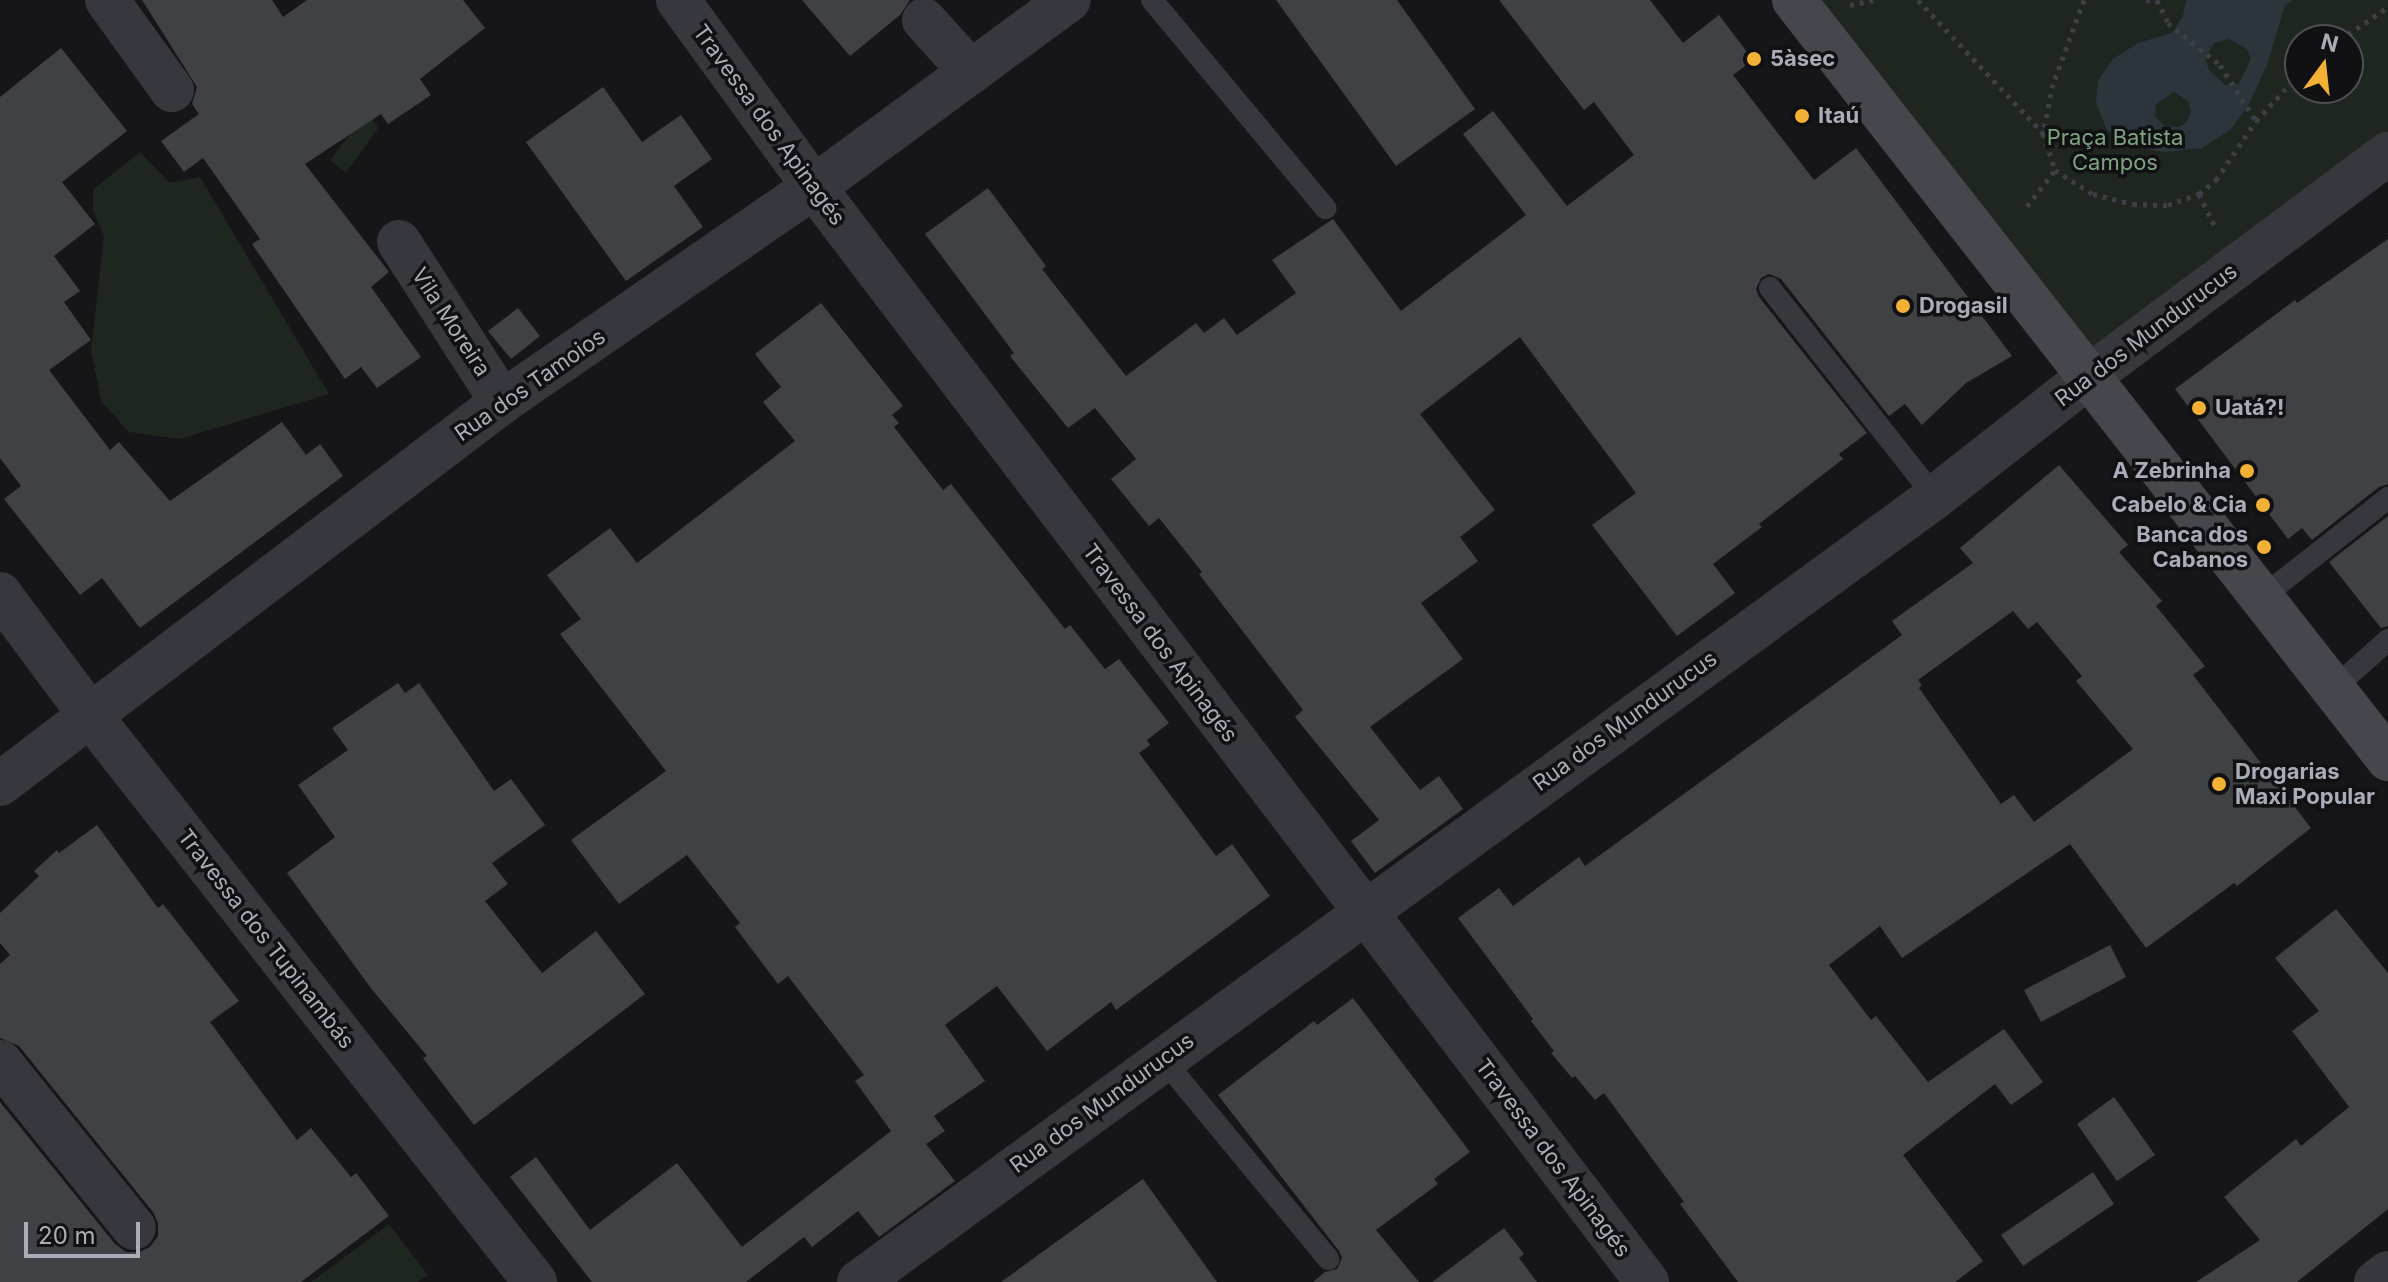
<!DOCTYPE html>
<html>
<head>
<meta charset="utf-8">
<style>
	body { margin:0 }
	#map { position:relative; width:2388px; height:1282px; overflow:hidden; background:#161618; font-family:Inter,sans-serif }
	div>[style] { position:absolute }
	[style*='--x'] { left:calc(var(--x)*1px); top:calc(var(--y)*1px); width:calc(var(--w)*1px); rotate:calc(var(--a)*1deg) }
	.green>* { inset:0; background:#1e261f }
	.water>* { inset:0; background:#2c353c }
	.building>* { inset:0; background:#404145 }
	.path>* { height:5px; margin-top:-2.5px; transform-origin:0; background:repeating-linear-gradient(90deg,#3d3f44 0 4px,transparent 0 10px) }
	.service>* { height:22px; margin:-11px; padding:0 11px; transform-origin:11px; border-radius:11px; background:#37383d }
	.minor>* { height:44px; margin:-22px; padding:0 22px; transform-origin:22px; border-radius:22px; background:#37383d }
	.tertiary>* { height:44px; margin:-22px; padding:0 22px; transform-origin:22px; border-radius:22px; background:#37383d }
	.secondary>* { height:44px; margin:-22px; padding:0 22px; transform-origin:22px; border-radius:22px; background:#45474d }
	.dots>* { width:22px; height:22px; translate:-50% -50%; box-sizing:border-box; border:4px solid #111113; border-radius:50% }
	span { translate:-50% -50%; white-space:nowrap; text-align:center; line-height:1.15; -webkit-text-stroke:7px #111113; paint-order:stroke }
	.poi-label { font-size:22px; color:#a8adb8; font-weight:700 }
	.left { translate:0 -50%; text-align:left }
	.right { translate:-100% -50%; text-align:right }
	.street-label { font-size:22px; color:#a8adb8 }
	.park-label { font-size:22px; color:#7fa381 }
	.north { position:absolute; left:2284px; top:24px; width:80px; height:80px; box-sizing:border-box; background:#111113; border:2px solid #4d4f55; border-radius:50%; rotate:15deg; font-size:22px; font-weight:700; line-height:32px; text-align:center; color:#a8adb8 }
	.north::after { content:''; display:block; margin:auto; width:28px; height:36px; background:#f2b134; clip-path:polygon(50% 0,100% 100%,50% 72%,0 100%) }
	.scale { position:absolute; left:24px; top:1222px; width:116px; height:36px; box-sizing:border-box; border:4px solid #a8adb8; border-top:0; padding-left:10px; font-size:24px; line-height:28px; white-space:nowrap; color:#a8adb8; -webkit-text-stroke:6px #111113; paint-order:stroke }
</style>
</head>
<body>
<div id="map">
	<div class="green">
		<div style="clip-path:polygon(evenodd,1822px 0,2388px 0,2388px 133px,2083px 360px,1822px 0,2300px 40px,2348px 40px,2348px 88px,2300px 88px,2300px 40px)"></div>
		<div style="clip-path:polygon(361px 103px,378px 128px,346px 173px,330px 160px,352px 132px)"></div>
		<div style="clip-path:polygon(140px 152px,170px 183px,200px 177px,329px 394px,180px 439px,129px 432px,101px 401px,91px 350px,104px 236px,93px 211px,93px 190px)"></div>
		<div style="clip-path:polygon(389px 1224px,428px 1275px,418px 1282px,311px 1282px)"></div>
	</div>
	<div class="water">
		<div style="clip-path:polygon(evenodd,2186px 0,2293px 0,2285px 5px,2267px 65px,2248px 106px,2230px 130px,2202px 148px,2163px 152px,2130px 145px,2107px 130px,2096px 103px,2098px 80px,2113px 59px,2138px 43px,2172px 33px,2183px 16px,2186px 0,2229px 39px,2247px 49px,2251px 59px,2239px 84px,2225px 85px,2209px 70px,2205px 58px,2214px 43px,2229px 39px,2186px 0,2174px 92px,2188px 101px,2191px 111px,2187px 122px,2179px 127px,2165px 126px,2155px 116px,2156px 104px,2174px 92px)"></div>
	</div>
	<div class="building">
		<div style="clip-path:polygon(142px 0,272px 0,283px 17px,307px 0,463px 0,485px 28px,420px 79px,431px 95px,388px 124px,381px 114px,305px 164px,389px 272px,371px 287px,421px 357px,377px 388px,361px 367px,345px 379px,252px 244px,260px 239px,203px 158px,184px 172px,161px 141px,199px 114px,192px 104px,197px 87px)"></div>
		<div style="clip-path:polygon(802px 0,910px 0,900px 15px,850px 56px)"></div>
		<div style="clip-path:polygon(1276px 0,1397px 0,1475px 109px,1396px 166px)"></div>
		<div style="clip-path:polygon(1499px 0,1650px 0,1683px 43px,1719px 15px,1753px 60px,1733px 75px,1814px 180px,1856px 148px,2012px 356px,1966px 383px,1922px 425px,1905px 404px,1889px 416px,1781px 279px,1769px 274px,1761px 278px,1756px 289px,1759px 297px,1867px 433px,1839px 454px,1843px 459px,1759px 524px,1762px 527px,1713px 564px,1735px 593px,1677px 636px,1592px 525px,1636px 493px,1520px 337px,1420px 414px,1495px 510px,1460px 537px,1478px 561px,1421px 603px,1463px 659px,1370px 727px,1420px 790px,1439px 776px,1463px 809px,1375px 873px,1351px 841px,1379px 820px,1295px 717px,1303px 710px,1199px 574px,1202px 572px,1159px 518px,1149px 526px,1111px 479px,1136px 459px,1095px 408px,1068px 428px,1010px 356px,1014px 353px,925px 234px,988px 188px,1046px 266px,1042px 269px,1126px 376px,1196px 323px,1204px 333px,1224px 318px,1237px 335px,1296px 293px,1272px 260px,1333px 219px,1401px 311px,1526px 215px,1463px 134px,1493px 111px,1567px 206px,1634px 155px,1594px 102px,1584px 110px)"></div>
		<div style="clip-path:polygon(61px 48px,127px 131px,62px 182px,95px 224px,54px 256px,80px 291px,64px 302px,91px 340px,49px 370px,110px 450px,119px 442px,170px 501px,282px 422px,306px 455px,320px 444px,343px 476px,140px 628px,102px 578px,80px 595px,4px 499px,21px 486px,0 458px,0 97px)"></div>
		<div style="clip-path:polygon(603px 87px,642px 142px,681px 115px,712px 159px,674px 186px,703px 227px,626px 281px,526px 142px)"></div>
		<div style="clip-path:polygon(2388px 239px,2388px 484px,2379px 487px,2312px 540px,2302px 528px,2288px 539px,2175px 389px,2295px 300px,2297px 303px)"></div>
		<div style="clip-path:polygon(821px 303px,903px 406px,892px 415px,899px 423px,894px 427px,943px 490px,951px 484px,1065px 629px,1070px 625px,1105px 669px,1119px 659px,1169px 723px,1147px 740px,1150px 745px,1139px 753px,1216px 856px,1232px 844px,1270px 896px,1116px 1010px,1111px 1002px,1047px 1051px,997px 986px,945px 1025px,985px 1081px,934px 1116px,945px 1131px,926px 1144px,955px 1181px,879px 1237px,858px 1211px,812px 1247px,804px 1237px,746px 1282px,592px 1282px,510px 1177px,536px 1157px,590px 1230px,677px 1163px,742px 1247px,891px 1131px,855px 1081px,864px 1075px,788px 976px,778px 984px,735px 927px,740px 923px,687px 855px,619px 904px,571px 840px,666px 771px,560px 634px,581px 619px,547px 575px,610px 528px,637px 563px,795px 441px,763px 402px,781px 387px,755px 354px)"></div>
		<div style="clip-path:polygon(518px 308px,540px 336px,511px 359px,488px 331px)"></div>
		<div style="clip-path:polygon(evenodd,2059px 465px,2128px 545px,2119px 552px,2162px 601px,2156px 606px,2205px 666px,2193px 675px,2311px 828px,2237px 886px,2234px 883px,2146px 948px,2070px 844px,1902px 958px,1880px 926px,1829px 965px,1871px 1020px,1876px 1016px,1928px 1082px,2004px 1029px,2043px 1082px,2011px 1105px,1995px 1084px,1903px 1155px,1983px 1261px,1955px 1282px,1738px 1282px,1680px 1204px,1684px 1202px,1604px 1093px,1595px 1100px,1575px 1076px,1572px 1078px,1551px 1053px,1554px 1051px,1531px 1021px,1533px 1019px,1458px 918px,1499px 888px,1513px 906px,1579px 857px,1585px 866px,1902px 635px,1892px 621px,1973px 563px,1960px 548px,2059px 465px,2013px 611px,2028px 629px,2037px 622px,2082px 676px,2076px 681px,2133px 749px,2034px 822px,2014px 795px,2001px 804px,1919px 688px,1922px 685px,1918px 680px,2013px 611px)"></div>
		<div style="clip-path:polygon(2388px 516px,2388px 626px,2381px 628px,2329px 562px)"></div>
		<div style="clip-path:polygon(398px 683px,405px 693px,419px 683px,494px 791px,511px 779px,545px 825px,492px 863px,508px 884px,485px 901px,542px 973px,596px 931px,645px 994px,474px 1125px,423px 1058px,427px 1056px,370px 987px,287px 873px,335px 837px,298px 785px,348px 750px,332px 728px)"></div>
		<div style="clip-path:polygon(97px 825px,158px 908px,163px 904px,239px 1001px,210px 1022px,297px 1140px,311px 1128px,351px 1177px,356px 1173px,389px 1216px,301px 1282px,0 1282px,0 1102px,115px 1244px,126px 1252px,139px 1252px,150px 1247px,158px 1236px,158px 1223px,153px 1212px,19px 1046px,0 1038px,0 964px,10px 955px,0 943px,0 913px,39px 876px,34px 871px,57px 850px,59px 853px)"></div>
		<div style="clip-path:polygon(2336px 909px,2388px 973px,2388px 1209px,2297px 1282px,2196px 1282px,2260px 1240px,2224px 1197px,2296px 1139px,2301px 1146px,2349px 1107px,2292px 1031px,2319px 1011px,2275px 958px)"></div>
		<div style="clip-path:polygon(2110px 945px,2126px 977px,2041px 1022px,2024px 990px)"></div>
		<div style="clip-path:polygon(1353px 998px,1470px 1152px,1434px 1179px,1438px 1184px,1376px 1230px,1419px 1282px,1313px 1282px,1325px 1272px,1337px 1269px,1342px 1258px,1339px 1251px,1218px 1095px,1314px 1021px,1317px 1025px)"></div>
		<div style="clip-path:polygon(2114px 1097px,2155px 1155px,2117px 1181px,2077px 1124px)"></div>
		<div style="clip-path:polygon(2093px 1172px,2114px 1204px,2023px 1266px,2001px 1235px)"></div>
		<div style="clip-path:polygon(1143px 1179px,1217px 1282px,1001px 1282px)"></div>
		<div style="clip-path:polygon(1504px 1228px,1524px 1254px,1519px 1258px,1537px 1282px,1432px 1282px)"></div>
	</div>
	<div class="path">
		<div style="--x:1918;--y:0;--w:183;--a:46.8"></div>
		<div style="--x:2084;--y:0;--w:90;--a:110.3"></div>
		<div style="--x:2053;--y:84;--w:50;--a:101.5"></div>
		<div style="--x:2043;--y:133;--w:39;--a:72"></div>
		<div style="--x:2055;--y:170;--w:45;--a:32.3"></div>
		<div style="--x:2093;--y:194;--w:41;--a:14"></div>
		<div style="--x:2133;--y:204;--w:35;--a:2"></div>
		<div style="--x:2168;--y:205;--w:33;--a:-20"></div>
		<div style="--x:2199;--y:194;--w:22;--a:-39"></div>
		<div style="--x:2216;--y:180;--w:71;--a:-55.9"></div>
		<div style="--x:2256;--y:121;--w:65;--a:-47.5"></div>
		<div style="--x:2146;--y:0;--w:11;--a:0"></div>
		<div style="--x:2157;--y:0;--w:25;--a:64"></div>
		<div style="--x:2168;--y:23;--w:67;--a:38.9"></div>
		<div style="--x:2220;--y:65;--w:67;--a:57.3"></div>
		<div style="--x:1850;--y:5;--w:24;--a:-12"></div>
		<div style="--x:2340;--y:40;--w:58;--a:-34.5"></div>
		<div style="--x:2199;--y:194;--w:37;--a:64"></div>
		<div style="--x:2027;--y:206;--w:46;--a:-52.1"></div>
	</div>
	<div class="service">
		<div style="--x:1152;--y:0;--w:271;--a:50.2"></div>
		<div style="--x:1770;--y:288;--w:266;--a:51.7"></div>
		<div style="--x:2261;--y:598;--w:162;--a:-38.2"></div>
		<div style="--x:2333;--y:689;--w:74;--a:-41.7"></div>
		<div style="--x:1162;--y:1058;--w:261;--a:50.4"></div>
	</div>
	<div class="minor">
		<div style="--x:107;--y:0;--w:111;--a:54.2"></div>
		<div style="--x:924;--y:20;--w:70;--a:47.9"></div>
		<div style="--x:399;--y:242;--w:190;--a:57.2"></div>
		<div style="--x:0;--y:1062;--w:213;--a:51.1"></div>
	</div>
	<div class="tertiary">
		<div style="--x:678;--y:0;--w:231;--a:54"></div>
		<div style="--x:814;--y:187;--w:1376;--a:52.74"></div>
		<div style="--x:0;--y:594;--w:151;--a:53.4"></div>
		<div style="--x:90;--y:715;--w:721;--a:51.87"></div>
		<div style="--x:0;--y:784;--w:631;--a:-37.27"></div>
		<div style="--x:502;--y:402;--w:379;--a:-34.6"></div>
		<div style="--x:814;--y:187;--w:316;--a:-36.3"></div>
		<div style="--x:859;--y:1282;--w:1332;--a:-36.11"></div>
		<div style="--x:1935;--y:497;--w:193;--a:-38.1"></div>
		<div style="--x:2087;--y:378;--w:375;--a:-36.7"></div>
		<div style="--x:2376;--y:1282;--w:15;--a:-37"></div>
	</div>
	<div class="secondary">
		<div style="--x:1794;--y:0;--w:964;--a:51.95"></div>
	</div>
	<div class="dots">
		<div style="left:1754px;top:59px;background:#f2b134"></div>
		<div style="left:1802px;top:116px;background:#f2b134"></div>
		<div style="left:1903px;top:306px;background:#f2b134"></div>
		<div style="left:2199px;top:408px;background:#f2b134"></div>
		<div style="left:2247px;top:471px;background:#f2b134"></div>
		<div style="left:2263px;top:505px;background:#f2b134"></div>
		<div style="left:2264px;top:547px;background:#f2b134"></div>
		<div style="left:2219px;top:784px;background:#f2b134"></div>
	</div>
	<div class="poi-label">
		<span class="left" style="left:1770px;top:59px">5àsec</span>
		<span class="left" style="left:1818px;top:116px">Itaú</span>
		<span class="left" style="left:1919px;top:306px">Drogasil</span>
		<span class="left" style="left:2215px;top:408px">Uatá?!</span>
		<span class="right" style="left:2231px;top:471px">A Zebrinha</span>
		<span class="right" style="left:2247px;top:505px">Cabelo &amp; Cia</span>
		<span class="right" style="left:2248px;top:547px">Banca dos<br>Cabanos</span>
		<span class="left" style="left:2235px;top:784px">Drogarias<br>Maxi Popular</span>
	</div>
	<div class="street-label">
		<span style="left:769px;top:125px;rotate:54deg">Travessa dos Apinagés</span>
		<span style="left:451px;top:322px;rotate:57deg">Vila Moreira</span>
		<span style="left:2146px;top:335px;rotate:-37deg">Rua dos Mundurucus</span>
		<span style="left:530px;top:385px;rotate:-35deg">Rua dos Tamoios</span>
		<span style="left:1160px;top:643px;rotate:53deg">Travessa dos Apinagés</span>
		<span style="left:1625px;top:721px;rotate:-36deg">Rua dos Mundurucus</span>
		<span style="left:266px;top:939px;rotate:52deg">Travessa dos Tupinambás</span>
		<span style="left:1102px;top:1103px;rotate:-36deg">Rua dos Mundurucus</span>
		<span style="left:1553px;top:1158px;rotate:53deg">Travessa dos Apinagés</span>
	</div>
	<div class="park-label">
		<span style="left:2115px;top:150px">Praça Batista<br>Campos</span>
	</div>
	<div class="north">N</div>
	<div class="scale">20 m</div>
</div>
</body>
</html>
